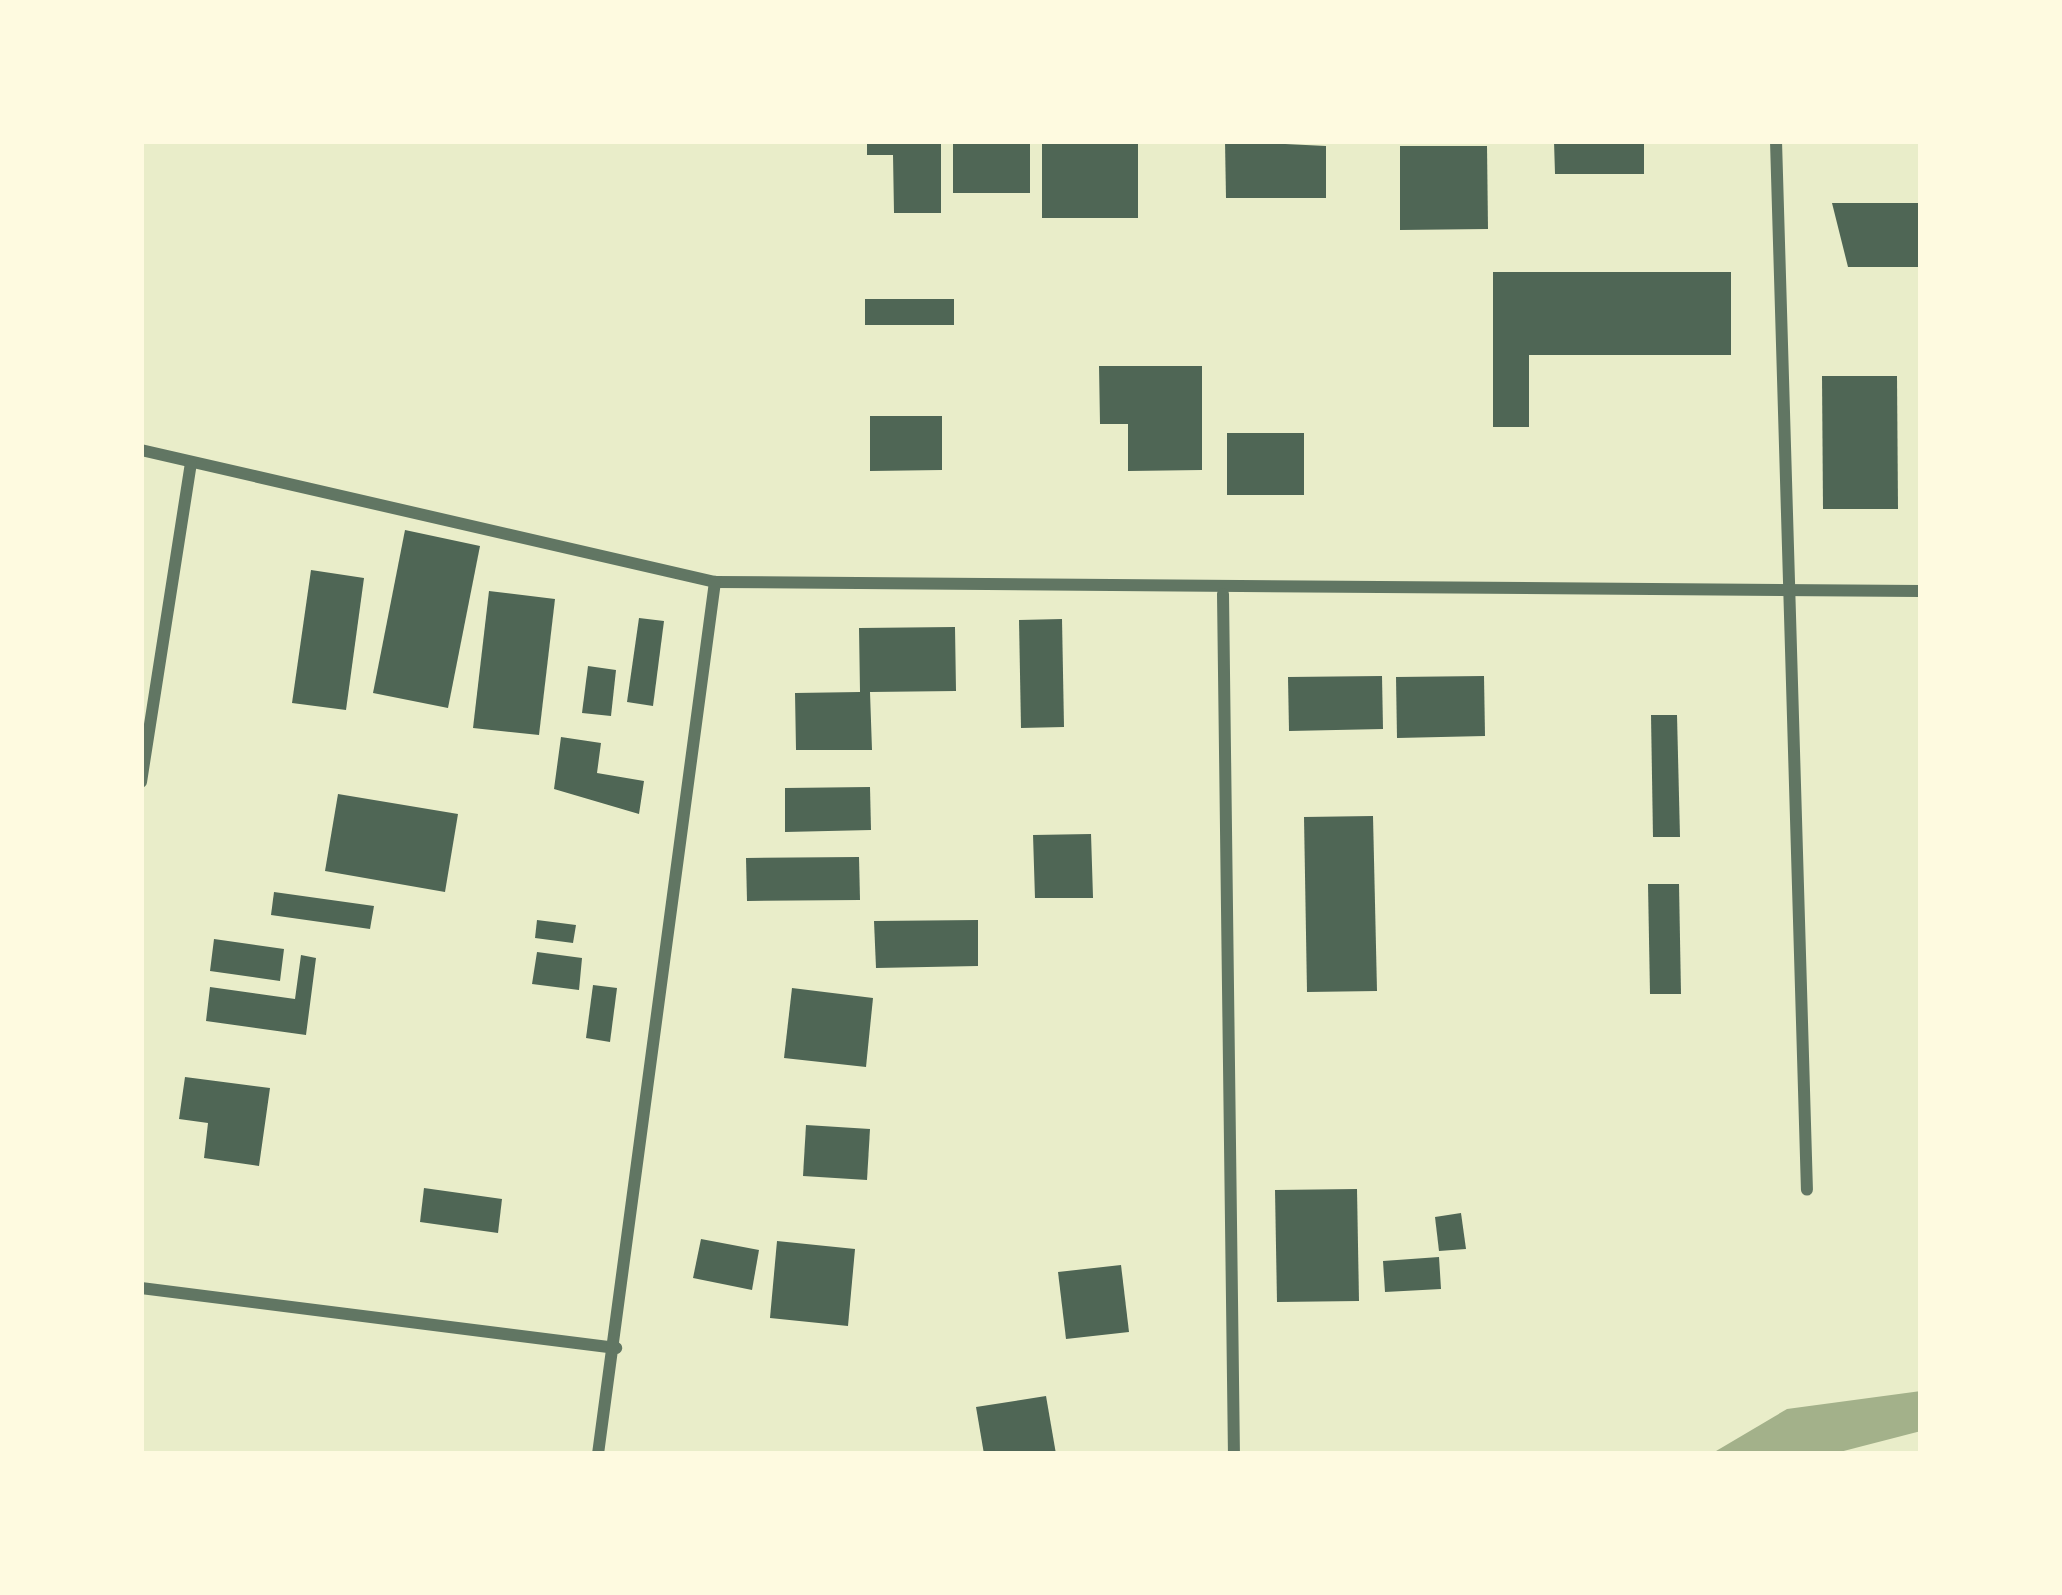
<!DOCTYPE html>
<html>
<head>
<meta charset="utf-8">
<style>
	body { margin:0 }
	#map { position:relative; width:2062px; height:1595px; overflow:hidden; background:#e9edc9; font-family:"Zilla Slab",serif }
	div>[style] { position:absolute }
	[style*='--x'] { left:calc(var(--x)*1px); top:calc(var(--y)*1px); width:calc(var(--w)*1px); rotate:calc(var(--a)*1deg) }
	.water>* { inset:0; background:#a3b18a }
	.building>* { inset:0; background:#4f6655 }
	.minor>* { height:12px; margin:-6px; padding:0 6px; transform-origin:6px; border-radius:6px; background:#617663 }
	span { translate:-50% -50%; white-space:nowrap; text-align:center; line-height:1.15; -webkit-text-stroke:9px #fefae0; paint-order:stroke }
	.frame { position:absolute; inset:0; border:144px solid #fefae0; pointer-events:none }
</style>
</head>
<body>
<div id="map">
	<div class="water">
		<div style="clip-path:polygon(1921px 1391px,1921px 1431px,1832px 1454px,1711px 1454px,1787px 1409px)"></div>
	</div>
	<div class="building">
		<div style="clip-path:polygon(867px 141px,941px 141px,941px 213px,894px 213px,893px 155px,867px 155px)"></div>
		<div style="clip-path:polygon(953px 141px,1030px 141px,1030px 193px,953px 193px)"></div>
		<div style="clip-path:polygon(1042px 141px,1138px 141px,1138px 218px,1042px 218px)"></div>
		<div style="clip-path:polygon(1225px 141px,1326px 146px,1326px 198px,1226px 198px)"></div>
		<div style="clip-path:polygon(1554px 141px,1644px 141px,1644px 174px,1555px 174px)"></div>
		<div style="clip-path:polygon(1400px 146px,1487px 146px,1488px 229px,1400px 230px)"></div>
		<div style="clip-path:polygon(1832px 203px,1921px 203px,1921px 267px,1848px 267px)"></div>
		<div style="clip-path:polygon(1493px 272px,1731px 272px,1731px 355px,1529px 355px,1529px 427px,1493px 427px)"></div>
		<div style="clip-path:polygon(865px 299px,954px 299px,954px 325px,865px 325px)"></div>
		<div style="clip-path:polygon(1099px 366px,1202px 366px,1202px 470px,1128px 471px,1128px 424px,1100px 424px)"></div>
		<div style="clip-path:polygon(1822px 376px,1897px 376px,1898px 509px,1823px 509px)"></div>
		<div style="clip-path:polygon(870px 416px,942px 416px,942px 470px,870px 471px)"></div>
		<div style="clip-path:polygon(1227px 433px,1304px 433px,1304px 495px,1227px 495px)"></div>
		<div style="clip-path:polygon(405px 530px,480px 546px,448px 708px,373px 693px)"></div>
		<div style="clip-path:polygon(311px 570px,364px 578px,346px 710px,292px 703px)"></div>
		<div style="clip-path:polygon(489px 591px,555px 599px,539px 735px,473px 728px)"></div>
		<div style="clip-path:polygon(639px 618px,664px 621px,653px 706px,627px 702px)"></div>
		<div style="clip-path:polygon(1062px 619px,1064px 727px,1021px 728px,1019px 620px)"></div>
		<div style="clip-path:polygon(955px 627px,956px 691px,870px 692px,872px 750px,796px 750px,795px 693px,860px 692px,859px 628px)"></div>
		<div style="clip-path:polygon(588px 666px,616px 670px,611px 716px,582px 713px)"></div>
		<div style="clip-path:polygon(1382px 676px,1383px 729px,1289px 731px,1288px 677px)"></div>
		<div style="clip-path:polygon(1484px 676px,1485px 736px,1397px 738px,1396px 677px)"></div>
		<div style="clip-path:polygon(1651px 715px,1677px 715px,1680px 837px,1653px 837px)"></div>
		<div style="clip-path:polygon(561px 737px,601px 743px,597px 773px,644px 781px,639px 814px,554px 789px)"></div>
		<div style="clip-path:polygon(870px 787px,871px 830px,785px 832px,785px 788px)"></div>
		<div style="clip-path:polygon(338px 794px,458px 814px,445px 892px,325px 871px)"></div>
		<div style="clip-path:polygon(1373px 816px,1377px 991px,1307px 992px,1304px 817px)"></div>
		<div style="clip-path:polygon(1091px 834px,1093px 898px,1035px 898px,1033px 835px)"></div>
		<div style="clip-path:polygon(859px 857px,860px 900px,747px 901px,746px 858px)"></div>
		<div style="clip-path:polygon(1648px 884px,1679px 884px,1681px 994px,1650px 994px)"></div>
		<div style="clip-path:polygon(274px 892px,374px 906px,370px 929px,271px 915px)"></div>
		<div style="clip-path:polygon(537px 920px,576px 925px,573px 943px,535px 938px)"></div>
		<div style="clip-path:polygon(978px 920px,978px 966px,876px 968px,874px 921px)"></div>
		<div style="clip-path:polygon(214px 939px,284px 949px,280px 981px,210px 971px)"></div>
		<div style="clip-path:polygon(537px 952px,582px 958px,579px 990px,532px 984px)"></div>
		<div style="clip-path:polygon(301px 955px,316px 958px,306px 1035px,206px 1021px,210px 987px,295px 999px)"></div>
		<div style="clip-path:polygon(593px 985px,617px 988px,610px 1042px,586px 1038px)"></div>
		<div style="clip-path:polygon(792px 988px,873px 998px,866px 1067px,784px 1058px)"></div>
		<div style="clip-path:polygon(185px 1077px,270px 1088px,259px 1166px,204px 1158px,208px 1123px,179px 1119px)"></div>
		<div style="clip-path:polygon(806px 1125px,870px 1129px,867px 1180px,803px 1176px)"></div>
		<div style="clip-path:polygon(424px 1188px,502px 1199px,498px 1233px,420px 1222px)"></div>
		<div style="clip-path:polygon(1357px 1189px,1359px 1301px,1277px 1302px,1275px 1190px)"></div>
		<div style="clip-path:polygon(1461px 1213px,1466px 1249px,1439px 1251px,1435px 1217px)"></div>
		<div style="clip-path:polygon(701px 1239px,759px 1250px,752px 1290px,693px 1278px)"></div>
		<div style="clip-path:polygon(777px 1241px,855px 1249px,848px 1326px,770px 1318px)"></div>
		<div style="clip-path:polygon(1439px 1257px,1441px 1289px,1385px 1292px,1383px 1261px)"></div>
		<div style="clip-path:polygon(1121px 1265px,1129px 1332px,1066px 1339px,1058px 1272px)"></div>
		<div style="clip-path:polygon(1046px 1396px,1056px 1454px,984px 1454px,976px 1407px)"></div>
	</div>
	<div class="minor">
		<div style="--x:1776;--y:141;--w:1049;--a:88.31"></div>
		<div style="--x:141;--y:450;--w:589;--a:12.95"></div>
		<div style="--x:715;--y:582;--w:1206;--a:0.43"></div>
		<div style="--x:1223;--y:594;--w:860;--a:89.27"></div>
		<div style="--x:141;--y:782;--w:323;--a:-81.1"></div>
		<div style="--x:141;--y:1288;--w:479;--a:7.2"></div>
		<div style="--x:598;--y:1454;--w:880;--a:-82.36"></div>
	</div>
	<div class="frame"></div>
</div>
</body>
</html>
